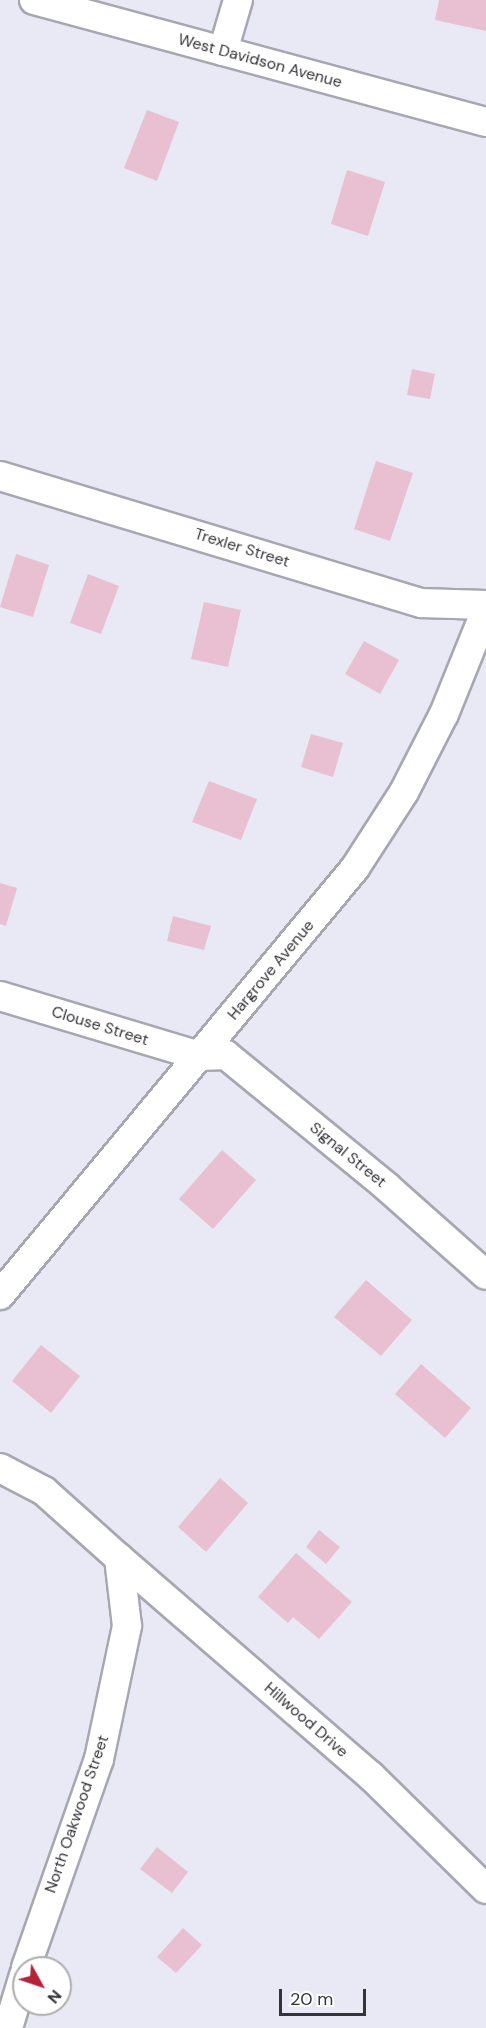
<!DOCTYPE html>
<html>
<head>
<meta charset="utf-8">
<style>
	body { margin:0 }
	#map { position:relative; width:486px; height:2028px; overflow:hidden; background:#e8e9f4; font-family:"DM Sans",sans-serif }
	div>[style] { position:absolute }
	[style*='--x'] { left:calc(var(--x)*1px); top:calc(var(--y)*1px); width:calc(var(--w)*1px); rotate:calc(var(--a)*1deg) }
	.building>* { inset:0; background:#e8c0d1 }
	.roads { filter:drop-shadow(2px 0 #a6a7b1) drop-shadow(-2px 0 #a6a7b1) drop-shadow(0 2px #a6a7b1) drop-shadow(0 -2px #a6a7b1) }
	.minor>* { height:28px; margin:-14px; padding:0 14px; transform-origin:14px; border-radius:14px; background:#fff }
	span { translate:-50% -50%; white-space:nowrap; text-align:center; line-height:1.15; -webkit-text-stroke:6px #fff; paint-order:stroke }
	.street-label { font-size:16px; color:#343439 }
	.north { position:absolute; left:12px; top:1956px; width:60px; height:60px; box-sizing:border-box; background:#fff; border:2px solid #aeaeb0; border-radius:50%; rotate:130deg; font-size:16px; font-weight:700; line-height:24px; text-align:center; color:#343439 }
	.north::after { content:''; display:block; margin:auto; width:21px; height:27px; background:#b5233a; clip-path:polygon(50% 0,100% 100%,50% 72%,0 100%) }
	.scale { position:absolute; left:279px; top:1989px; width:87px; height:27px; box-sizing:border-box; border:3px solid #343439; border-top:0; padding-left:8px; font-size:18px; line-height:21px; white-space:nowrap; color:#343439; -webkit-text-stroke:4px #fff; paint-order:stroke }
</style>
</head>
<body>
<div id="map">
	<div class="building">
		<div style="clip-path:polygon(439px 0,486px 0,486px 31px,435px 20px)"></div>
		<div style="clip-path:polygon(147px 110px,179px 122px,157px 181px,124px 168px)"></div>
		<div style="clip-path:polygon(347px 170px,385px 182px,368px 236px,331px 224px)"></div>
		<div style="clip-path:polygon(412px 369px,435px 374px,430px 399px,407px 395px)"></div>
		<div style="clip-path:polygon(376px 461px,413px 473px,390px 541px,354px 529px)"></div>
		<div style="clip-path:polygon(16px 554px,49px 565px,33px 617px,0 607px)"></div>
		<div style="clip-path:polygon(88px 574px,119px 586px,101px 634px,70px 623px)"></div>
		<div style="clip-path:polygon(204px 602px,241px 610px,228px 667px,191px 659px)"></div>
		<div style="clip-path:polygon(364px 641px,399px 660px,380px 694px,345px 674px)"></div>
		<div style="clip-path:polygon(311px 734px,343px 743px,333px 777px,301px 767px)"></div>
		<div style="clip-path:polygon(209px 781px,257px 799px,241px 840px,192px 822px)"></div>
		<div style="clip-path:polygon(0 883px,17px 888px,6px 926px,0 924px)"></div>
		<div style="clip-path:polygon(173px 916px,211px 926px,204px 950px,167px 941px)"></div>
		<div style="clip-path:polygon(222px 1150px,256px 1180px,213px 1229px,179px 1199px)"></div>
		<div style="clip-path:polygon(366px 1280px,412px 1320px,381px 1356px,334px 1317px)"></div>
		<div style="clip-path:polygon(41px 1345px,80px 1376px,51px 1413px,12px 1381px)"></div>
		<div style="clip-path:polygon(421px 1364px,471px 1408px,445px 1438px,395px 1394px)"></div>
		<div style="clip-path:polygon(220px 1478px,248px 1503px,206px 1552px,178px 1527px)"></div>
		<div style="clip-path:polygon(319px 1530px,340px 1547px,326px 1564px,306px 1547px)"></div>
		<div style="clip-path:polygon(296px 1553px,352px 1602px,319px 1639px,293px 1617px,288px 1623px,258px 1597px)"></div>
		<div style="clip-path:polygon(157px 1847px,188px 1872px,172px 1893px,140px 1869px)"></div>
		<div style="clip-path:polygon(183px 1928px,202px 1945px,176px 1973px,157px 1957px)"></div>
	</div>
	<div class="roads">
		<div class="minor">
			<div style="--x:34;--y:0;--w:468;--a:15.1"></div>
			<div style="--x:223;--y:51;--w:53;--a:-73.6"></div>
			<div style="--x:0;--y:476;--w:440;--a:16.8"></div>
			<div style="--x:421;--y:603;--w:65;--a:1.8"></div>
			<div style="--x:0;--y:996;--w:209;--a:16.7"></div>
			<div style="--x:200;--y:1056;--w:26;--a:-2"></div>
			<div style="--x:226;--y:1055;--w:208;--a:39.3"></div>
			<div style="--x:387;--y:1187;--w:132;--a:41.6"></div>
			<div style="--x:0;--y:1295;--w:555;--a:-50.26"></div>
			<div style="--x:355;--y:868;--w:90;--a:-57.2"></div>
			<div style="--x:404;--y:792;--w:88;--a:-62.9"></div>
			<div style="--x:444;--y:714;--w:112;--a:-68"></div>
			<div style="--x:0;--y:1468;--w:50;--a:27.6"></div>
			<div style="--x:44;--y:1491;--w:101;--a:41.8"></div>
			<div style="--x:119;--y:1558;--w:68;--a:83.3"></div>
			<div style="--x:127;--y:1626;--w:136;--a:101.9"></div>
			<div style="--x:99;--y:1759;--w:221;--a:109.3"></div>
			<div style="--x:119;--y:1558;--w:333;--a:40.9"></div>
			<div style="--x:371;--y:1776;--w:161;--a:44.5"></div>
			<div style="--x:8;--y:2028;--w:55;--a:-73.2"></div>
		</div>
	</div>
	<div class="street-label">
		<span style="left:260px;top:61px;rotate:15deg">West Davidson Avenue</span>
		<span style="left:242px;top:548px;rotate:17deg">Trexler Street</span>
		<span style="left:271px;top:970px;rotate:-50deg">Hargrove Avenue</span>
		<span style="left:100px;top:1026px;rotate:17deg">Clouse Street</span>
		<span style="left:348px;top:1155px;rotate:39deg">Signal Street</span>
		<span style="left:306px;top:1720px;rotate:41deg">Hillwood Drive</span>
		<span style="left:77px;top:1814px;rotate:-71deg">North Oakwood Street</span>
	</div>
	<div class="north">N</div>
	<div class="scale">20 m</div>
</div>
</body>
</html>
